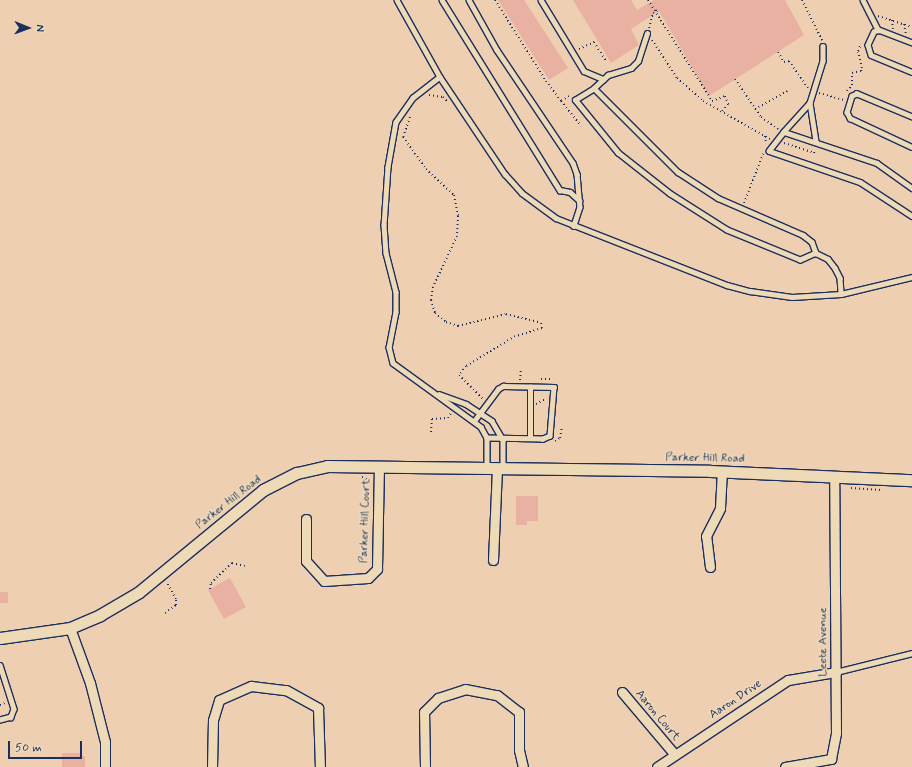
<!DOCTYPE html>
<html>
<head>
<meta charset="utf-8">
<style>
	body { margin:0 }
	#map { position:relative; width:912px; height:767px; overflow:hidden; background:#eecfb1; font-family:Mynerve,sans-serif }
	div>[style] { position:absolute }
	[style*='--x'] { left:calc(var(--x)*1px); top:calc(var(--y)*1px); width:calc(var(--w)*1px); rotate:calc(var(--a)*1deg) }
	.building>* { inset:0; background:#e8b1a1 }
	.path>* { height:2px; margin-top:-1px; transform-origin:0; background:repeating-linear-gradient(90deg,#1b2f5e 0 1px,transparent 0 4px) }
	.roads { filter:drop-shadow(1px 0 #1b2f5e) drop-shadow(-1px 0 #1b2f5e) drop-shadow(0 1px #1b2f5e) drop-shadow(0 -1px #1b2f5e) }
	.service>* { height:4.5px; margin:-2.25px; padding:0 2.25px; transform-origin:2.25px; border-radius:2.25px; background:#efdab8 }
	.minor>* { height:9px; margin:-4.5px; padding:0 4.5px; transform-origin:4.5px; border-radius:4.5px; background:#efdab8 }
	.tertiary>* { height:11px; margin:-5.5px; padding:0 5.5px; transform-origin:5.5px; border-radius:5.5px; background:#efdab8 }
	span { translate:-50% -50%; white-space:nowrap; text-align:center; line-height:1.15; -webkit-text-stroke:3px #efdab8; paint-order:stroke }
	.street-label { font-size:12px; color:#1b2f5e }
	.north { position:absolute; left:8px; top:8px; width:40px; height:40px; -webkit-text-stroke:3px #efdab8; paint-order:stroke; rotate:91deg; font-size:11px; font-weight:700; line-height:16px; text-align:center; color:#1b2f5e }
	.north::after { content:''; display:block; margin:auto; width:14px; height:18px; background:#1b2f5e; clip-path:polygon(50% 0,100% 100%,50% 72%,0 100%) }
	.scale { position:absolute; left:8px; top:741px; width:74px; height:18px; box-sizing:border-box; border:2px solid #1b2f5e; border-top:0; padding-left:5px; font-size:12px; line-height:14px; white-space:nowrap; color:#1b2f5e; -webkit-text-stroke:3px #efdab8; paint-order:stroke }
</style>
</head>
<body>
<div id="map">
	<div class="building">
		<div style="clip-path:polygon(498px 0,524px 0,568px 68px,549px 80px)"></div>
		<div style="clip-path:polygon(573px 0,631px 0,637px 10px,654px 0,785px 0,804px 35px,709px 96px,659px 11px,631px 29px,639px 45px,611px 63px)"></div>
		<div style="clip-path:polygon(516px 496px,538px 496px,538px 521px,527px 521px,527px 525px,516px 525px)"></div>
		<div style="clip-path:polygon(230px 578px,246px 607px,224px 619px,208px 590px)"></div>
		<div style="clip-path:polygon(0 592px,8px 592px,8px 603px,0 603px)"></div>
		<div style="clip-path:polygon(62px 753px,81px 753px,81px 756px,85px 756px,85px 767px,62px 767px)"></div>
	</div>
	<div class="path">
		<div style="--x:495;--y:0;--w:96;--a:57.8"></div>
		<div style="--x:546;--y:81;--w:25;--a:53"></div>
		<div style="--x:648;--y:0;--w:120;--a:57.6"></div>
		<div style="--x:712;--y:101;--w:14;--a:-21"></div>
		<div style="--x:725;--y:96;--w:9;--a:69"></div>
		<div style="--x:728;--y:104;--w:10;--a:127"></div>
		<div style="--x:802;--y:0;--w:45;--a:63.4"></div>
		<div style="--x:878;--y:16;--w:36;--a:18"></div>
		<div style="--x:892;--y:20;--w:9;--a:84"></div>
		<div style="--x:904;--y:24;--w:10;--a:79"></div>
		<div style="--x:649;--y:28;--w:16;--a:-75"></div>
		<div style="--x:653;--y:13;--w:6;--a:-31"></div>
		<div style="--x:652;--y:40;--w:45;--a:56.7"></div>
		<div style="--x:677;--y:78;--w:35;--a:41"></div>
		<div style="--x:703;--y:101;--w:77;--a:29.6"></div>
		<div style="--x:579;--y:49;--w:17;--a:-25"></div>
		<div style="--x:594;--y:42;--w:22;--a:58"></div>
		<div style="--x:778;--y:52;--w:12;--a:59"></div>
		<div style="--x:784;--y:62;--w:5;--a:-11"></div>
		<div style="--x:789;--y:61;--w:33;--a:55"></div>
		<div style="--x:735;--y:79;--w:46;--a:55.6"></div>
		<div style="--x:761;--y:117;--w:21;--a:35"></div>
		<div style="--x:847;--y:91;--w:8;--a:-50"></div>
		<div style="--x:852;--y:85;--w:12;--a:-90"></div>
		<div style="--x:852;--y:73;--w:9;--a:-13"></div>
		<div style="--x:861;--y:71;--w:3;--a:-72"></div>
		<div style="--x:862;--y:68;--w:17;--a:-103"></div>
		<div style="--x:858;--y:51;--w:8;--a:-67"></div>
		<div style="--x:819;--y:93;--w:25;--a:16"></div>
		<div style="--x:429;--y:95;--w:14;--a:8"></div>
		<div style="--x:443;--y:97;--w:6;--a:45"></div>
		<div style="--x:569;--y:96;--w:9;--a:148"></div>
		<div style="--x:561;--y:101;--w:32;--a:51"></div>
		<div style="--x:755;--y:109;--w:37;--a:-29"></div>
		<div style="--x:410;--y:117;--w:21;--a:109"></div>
		<div style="--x:403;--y:137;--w:39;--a:54"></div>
		<div style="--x:426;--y:169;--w:38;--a:43"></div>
		<div style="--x:454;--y:195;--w:21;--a:79"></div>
		<div style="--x:458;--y:216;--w:20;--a:93"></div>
		<div style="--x:457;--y:236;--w:56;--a:115.2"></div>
		<div style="--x:433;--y:287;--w:13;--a:99"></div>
		<div style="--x:431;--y:300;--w:14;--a:73"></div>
		<div style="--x:435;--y:313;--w:14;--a:39"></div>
		<div style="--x:446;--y:322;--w:13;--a:18"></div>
		<div style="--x:458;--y:326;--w:49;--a:-14"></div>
		<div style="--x:506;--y:314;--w:36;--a:14"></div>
		<div style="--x:541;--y:323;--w:5;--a:79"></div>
		<div style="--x:542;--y:328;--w:28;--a:163"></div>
		<div style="--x:515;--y:336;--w:57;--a:148.5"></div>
		<div style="--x:466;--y:366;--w:11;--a:128"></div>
		<div style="--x:459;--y:375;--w:34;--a:45"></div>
		<div style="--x:765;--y:136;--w:8;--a:83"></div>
		<div style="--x:784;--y:143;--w:32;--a:18"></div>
		<div style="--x:814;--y:153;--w:4;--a:-76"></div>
		<div style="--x:744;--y:203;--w:53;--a:-68.8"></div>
		<div style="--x:541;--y:379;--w:12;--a:0"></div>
		<div style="--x:520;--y:380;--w:11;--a:-85"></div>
		<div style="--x:536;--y:404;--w:11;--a:-27"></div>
		<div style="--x:431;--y:432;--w:13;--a:-86"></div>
		<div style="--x:432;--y:419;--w:16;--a:-4"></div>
		<div style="--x:448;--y:418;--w:6;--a:-59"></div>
		<div style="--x:555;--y:441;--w:6;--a:-31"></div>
		<div style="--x:560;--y:438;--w:11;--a:-80"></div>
		<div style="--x:362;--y:477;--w:7;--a:27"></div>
		<div style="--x:851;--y:488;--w:30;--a:4"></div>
		<div style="--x:210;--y:589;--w:6;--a:-81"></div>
		<div style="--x:211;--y:583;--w:29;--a:-44"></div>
		<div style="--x:232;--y:563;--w:13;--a:13"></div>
		<div style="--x:165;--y:613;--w:14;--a:-36"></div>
		<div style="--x:176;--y:605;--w:6;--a:-90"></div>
		<div style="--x:176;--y:599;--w:18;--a:-119"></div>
		<div style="--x:0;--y:705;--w:5;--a:-22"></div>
	</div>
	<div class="roads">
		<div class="service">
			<div style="--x:397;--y:0;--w:88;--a:60.8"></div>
			<div style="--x:440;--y:77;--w:117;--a:56.2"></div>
			<div style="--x:505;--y:174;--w:25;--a:48"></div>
			<div style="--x:522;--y:193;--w:42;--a:36.3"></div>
			<div style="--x:556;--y:218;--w:184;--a:21.4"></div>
			<div style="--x:727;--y:285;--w:24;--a:15"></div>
			<div style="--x:750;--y:291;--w:42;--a:8.1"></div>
			<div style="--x:792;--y:297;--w:49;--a:-3.5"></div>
			<div style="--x:841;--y:294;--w:73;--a:-13.5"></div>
			<div style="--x:442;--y:0;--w:224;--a:58.2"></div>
			<div style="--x:560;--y:190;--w:10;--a:11"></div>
			<div style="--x:570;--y:192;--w:13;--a:42"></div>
			<div style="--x:469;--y:0;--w:57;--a:60.8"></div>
			<div style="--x:497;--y:50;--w:136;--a:56.1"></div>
			<div style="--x:573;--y:163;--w:12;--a:70"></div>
			<div style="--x:577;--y:174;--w:33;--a:85"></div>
			<div style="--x:580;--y:207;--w:20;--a:108"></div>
			<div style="--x:541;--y:0;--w:83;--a:58.8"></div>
			<div style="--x:584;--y:71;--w:21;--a:23"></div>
			<div style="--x:863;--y:0;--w:34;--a:63"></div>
			<div style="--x:912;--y:43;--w:36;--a:-159"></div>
			<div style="--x:878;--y:30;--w:4;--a:153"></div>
			<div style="--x:874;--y:32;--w:14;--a:115"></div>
			<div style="--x:868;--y:45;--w:10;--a:73"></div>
			<div style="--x:871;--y:55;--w:44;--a:22.5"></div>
			<div style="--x:823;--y:46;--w:15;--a:90"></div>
			<div style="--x:823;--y:61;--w:44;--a:107.2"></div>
			<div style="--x:810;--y:103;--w:39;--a:132"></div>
			<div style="--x:784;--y:132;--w:98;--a:18.4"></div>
			<div style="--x:877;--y:163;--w:43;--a:35.5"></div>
			<div style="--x:440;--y:77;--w:34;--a:142"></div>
			<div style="--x:413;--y:98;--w:29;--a:125"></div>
			<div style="--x:396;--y:122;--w:46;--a:100.1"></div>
			<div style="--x:388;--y:167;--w:58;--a:93.9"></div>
			<div style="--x:384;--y:225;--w:28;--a:86"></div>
			<div style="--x:386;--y:253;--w:40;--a:75.6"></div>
			<div style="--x:396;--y:292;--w:20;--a:90"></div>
			<div style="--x:396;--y:312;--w:36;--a:101"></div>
			<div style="--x:389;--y:347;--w:16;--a:76"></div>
			<div style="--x:393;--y:363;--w:109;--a:36"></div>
			<div style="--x:481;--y:427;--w:13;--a:61"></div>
			<div style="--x:487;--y:438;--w:29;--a:90"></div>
			<div style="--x:594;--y:88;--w:19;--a:-43"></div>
			<div style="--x:608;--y:75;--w:24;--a:-17"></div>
			<div style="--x:631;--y:68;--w:10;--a:-45"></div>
			<div style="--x:638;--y:61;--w:29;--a:-72"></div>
			<div style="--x:810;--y:103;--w:39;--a:81"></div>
			<div style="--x:912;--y:117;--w:60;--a:-157.3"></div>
			<div style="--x:857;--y:94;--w:5;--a:158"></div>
			<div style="--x:852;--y:96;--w:17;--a:107"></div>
			<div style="--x:847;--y:112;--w:7;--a:63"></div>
			<div style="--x:850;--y:118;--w:68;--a:25.1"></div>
			<div style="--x:784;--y:132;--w:24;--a:128"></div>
			<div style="--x:769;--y:151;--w:96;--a:18.8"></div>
			<div style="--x:860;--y:182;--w:62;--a:33.2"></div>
			<div style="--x:816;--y:253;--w:17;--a:156"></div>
			<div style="--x:800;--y:260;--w:79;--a:-157.7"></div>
			<div style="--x:727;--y:230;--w:67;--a:-147.7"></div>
			<div style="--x:670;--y:194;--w:66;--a:-141.7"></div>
			<div style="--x:618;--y:153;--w:68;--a:-129.1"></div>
			<div style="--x:575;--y:100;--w:22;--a:-32"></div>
			<div style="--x:594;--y:88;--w:119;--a:45"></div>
			<div style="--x:678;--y:172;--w:48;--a:33"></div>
			<div style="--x:718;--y:198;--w:93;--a:23.5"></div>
			<div style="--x:803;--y:235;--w:11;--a:38"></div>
			<div style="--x:812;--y:242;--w:12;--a:70"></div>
			<div style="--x:816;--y:253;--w:13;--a:27"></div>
			<div style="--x:828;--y:259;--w:11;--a:52"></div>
			<div style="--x:835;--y:268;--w:11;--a:63"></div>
			<div style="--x:840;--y:278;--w:16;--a:86"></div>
			<div style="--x:439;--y:394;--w:29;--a:20"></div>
			<div style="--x:466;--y:404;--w:31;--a:33"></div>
			<div style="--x:492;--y:421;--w:22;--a:60"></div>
			<div style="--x:503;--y:440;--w:28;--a:90"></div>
			<div style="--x:474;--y:421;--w:40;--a:-53"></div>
			<div style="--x:498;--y:389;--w:6;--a:-31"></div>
			<div style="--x:503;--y:386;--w:51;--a:1.1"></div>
			<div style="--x:554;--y:387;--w:49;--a:94.7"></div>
			<div style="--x:550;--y:436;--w:8;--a:157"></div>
			<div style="--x:543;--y:439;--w:56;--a:-179"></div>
			<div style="--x:530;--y:438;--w:51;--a:-90"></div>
			<div style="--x:0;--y:665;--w:46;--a:72.3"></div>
			<div style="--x:14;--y:709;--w:9;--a:111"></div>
			<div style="--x:11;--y:717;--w:11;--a:165"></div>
			<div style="--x:836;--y:672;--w:78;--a:-14"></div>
		</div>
		<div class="minor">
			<div style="--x:306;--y:519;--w:42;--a:90"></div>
			<div style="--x:306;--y:561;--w:27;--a:48"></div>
			<div style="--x:324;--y:581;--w:44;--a:-3.9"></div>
			<div style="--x:368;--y:578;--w:13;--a:-45"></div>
			<div style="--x:377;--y:569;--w:103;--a:-88.9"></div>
			<div style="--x:493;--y:560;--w:92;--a:-87.5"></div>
			<div style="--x:710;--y:567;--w:31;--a:-97"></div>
			<div style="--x:706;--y:536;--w:31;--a:-63"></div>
			<div style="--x:720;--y:508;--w:36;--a:-87"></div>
			<div style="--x:70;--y:628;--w:59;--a:70"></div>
			<div style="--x:90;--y:683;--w:61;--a:75.7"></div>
			<div style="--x:105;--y:742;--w:25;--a:90"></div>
			<div style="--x:622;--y:692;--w:82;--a:49.9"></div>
			<div style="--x:212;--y:767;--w:47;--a:-88.8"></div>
			<div style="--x:213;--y:720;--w:21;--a:-73"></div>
			<div style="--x:219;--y:700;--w:35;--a:-24"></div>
			<div style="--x:251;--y:686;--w:35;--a:7"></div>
			<div style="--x:286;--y:690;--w:37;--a:29"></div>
			<div style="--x:318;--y:708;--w:59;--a:88.1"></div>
			<div style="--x:425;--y:767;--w:55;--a:-91"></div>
			<div style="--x:424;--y:712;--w:20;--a:-45"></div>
			<div style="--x:438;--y:698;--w:28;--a:-18"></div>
			<div style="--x:465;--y:689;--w:33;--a:11"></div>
			<div style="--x:497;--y:695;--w:28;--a:38"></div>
			<div style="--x:519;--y:712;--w:38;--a:90"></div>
			<div style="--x:519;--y:750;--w:17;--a:77"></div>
			<div style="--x:657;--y:767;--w:157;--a:-33.6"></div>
			<div style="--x:788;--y:680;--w:49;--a:-9.5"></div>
			<div style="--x:785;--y:767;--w:47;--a:-9.9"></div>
			<div style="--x:831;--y:759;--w:26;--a:-79"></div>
			<div style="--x:836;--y:733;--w:256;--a:-90.4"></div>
		</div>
		<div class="tertiary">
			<div style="--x:0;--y:638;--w:71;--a:-8.1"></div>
			<div style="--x:70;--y:628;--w:33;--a:-23"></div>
			<div style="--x:100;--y:615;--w:45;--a:-30.5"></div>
			<div style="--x:139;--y:592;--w:161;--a:-39.4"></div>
			<div style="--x:263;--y:490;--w:38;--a:-27"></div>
			<div style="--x:297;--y:473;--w:31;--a:-13"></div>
			<div style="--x:327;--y:466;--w:383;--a:0.7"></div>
			<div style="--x:710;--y:471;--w:202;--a:2.6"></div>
		</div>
	</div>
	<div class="street-label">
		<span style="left:705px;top:459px;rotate:1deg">Parker Hill Road</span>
		<span style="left:229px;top:503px;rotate:-38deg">Parker Hill Road</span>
		<span style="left:366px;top:521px;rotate:-88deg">Parker Hill Court</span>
		<span style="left:824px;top:642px;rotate:-90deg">Leete Avenue</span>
		<span style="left:736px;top:700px;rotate:-34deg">Aaron Drive</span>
		<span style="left:657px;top:716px;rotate:50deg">Aaron Court</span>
	</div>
	<div class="north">N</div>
	<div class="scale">50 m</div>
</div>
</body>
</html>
